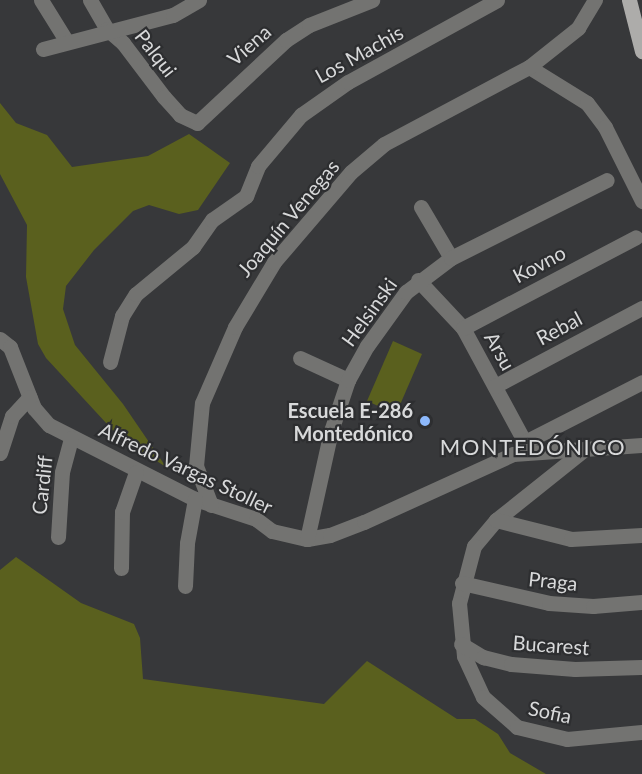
<!DOCTYPE html>
<html>
<head>
<meta charset="utf-8">
<style>
	body { margin:0 }
	#map { position:relative; width:642px; height:774px; overflow:hidden; background:#37383a; font-family:Lato,sans-serif }
	div>[style] { position:absolute }
	[style*='--x'] { left:calc(var(--x)*1px); top:calc(var(--y)*1px); width:calc(var(--w)*1px); rotate:calc(var(--a)*1deg) }
	.green>* { inset:0; background:#5a601e }
	.minor>* { height:15px; margin:-7.5px; padding:0 7.5px; transform-origin:7.5px; border-radius:7.5px; background:#737371 }
	.major>* { height:15px; margin:-7.5px; padding:0 7.5px; transform-origin:7.5px; border-radius:7.5px; background:#adacaa }
	.dots>* { width:16px; height:16px; translate:-50% -50%; box-sizing:border-box; border:3px solid #2d2e30; border-radius:50% }
	span { translate:-50% -50%; white-space:nowrap; text-align:center; line-height:1.15; -webkit-text-stroke:4.5px #2d2e30; paint-order:stroke }
	.street-label { font-size:20px; color:#d8d9da }
	.poi-label { font-size:20px; color:#d8d9da; font-weight:700 }
	.right { translate:-100% -50%; text-align:right }
	.quarter-label { font-size:22px; color:#d8d9da; letter-spacing:1.5px }
</style>
</head>
<body>
<div id="map">
	<div class="green">
		<div style="clip-path:polygon(0 103px,16px 123px,47px 135px,72px 167px,148px 156px,189px 134px,230px 163px,198px 210px,179px 214px,149px 205px,133px 211px,94px 250px,66px 286px,63px 309px,75px 345px,123px 404px,166px 467px,119px 437px,46px 358px,38px 344px,26px 277px,27px 225px,0 174px)"></div>
		<div style="clip-path:polygon(393px 341px,422px 354px,396px 414px,367px 401px)"></div>
		<div style="clip-path:polygon(16px 557px,81px 603px,134px 624px,140px 638px,143px 679px,324px 704px,367px 661px,457px 719px,475px 719px,498px 734px,510px 753px,546px 774px,0 774px,0 570px)"></div>
	</div>
	<div class="minor">
		<div style="--x:41;--y:0;--w:49;--a:58.2"></div>
		<div style="--x:90;--y:0;--w:34;--a:60"></div>
		<div style="--x:107;--y:29;--w:21;--a:41"></div>
		<div style="--x:123;--y:43;--w:68;--a:52.8"></div>
		<div style="--x:164;--y:97;--w:24;--a:48"></div>
		<div style="--x:180;--y:115;--w:19;--a:25"></div>
		<div style="--x:197;--y:123;--w:122;--a:-43"></div>
		<div style="--x:286;--y:40;--w:27;--a:-33"></div>
		<div style="--x:309;--y:25;--w:68;--a:-21.6"></div>
		<div style="--x:43;--y:49;--w:134;--a:-14.7"></div>
		<div style="--x:173;--y:15;--w:30;--a:-30"></div>
		<div style="--x:529;--y:67;--w:68;--a:31.8"></div>
		<div style="--x:587;--y:103;--w:30;--a:53"></div>
		<div style="--x:605;--y:127;--w:83;--a:63.4"></div>
		<div style="--x:421;--y:207;--w:59;--a:59.5"></div>
		<div style="--x:418;--y:280;--w:66;--a:46.8"></div>
		<div style="--x:463;--y:328;--w:141;--a:61.6"></div>
		<div style="--x:463;--y:328;--w:195;--a:-27.7"></div>
		<div style="--x:0;--y:339;--w:13;--a:39"></div>
		<div style="--x:10;--y:347;--w:66;--a:68.5"></div>
		<div style="--x:34;--y:408;--w:23;--a:49"></div>
		<div style="--x:49;--y:425;--w:164;--a:26.9"></div>
		<div style="--x:195;--y:499;--w:64;--a:18.2"></div>
		<div style="--x:256;--y:519;--w:20;--a:37"></div>
		<div style="--x:272;--y:531;--w:36;--a:13"></div>
		<div style="--x:307;--y:539;--w:23;--a:-10"></div>
		<div style="--x:330;--y:535;--w:36;--a:-21"></div>
		<div style="--x:364;--y:522;--w:164;--a:-24.5"></div>
		<div style="--x:513;--y:454;--w:129;--a:-4"></div>
		<div style="--x:300;--y:358;--w:53;--a:24.6"></div>
		<div style="--x:110;--y:362;--w:48;--a:-75.4"></div>
		<div style="--x:122;--y:316;--w:26;--a:-58"></div>
		<div style="--x:136;--y:294;--w:74;--a:-39.5"></div>
		<div style="--x:193;--y:247;--w:33;--a:-55"></div>
		<div style="--x:212;--y:220;--w:42;--a:-35.2"></div>
		<div style="--x:246;--y:196;--w:32;--a:-68"></div>
		<div style="--x:258;--y:166;--w:67;--a:-49.9"></div>
		<div style="--x:301;--y:115;--w:57;--a:-35.1"></div>
		<div style="--x:348;--y:82;--w:170;--a:-28.8"></div>
		<div style="--x:495;--y:386;--w:166;--a:-28"></div>
		<div style="--x:525;--y:442;--w:131;--a:-27.1"></div>
		<div style="--x:585;--y:449;--w:114;--a:141.4"></div>
		<div style="--x:496;--y:520;--w:34;--a:130"></div>
		<div style="--x:474;--y:546;--w:59;--a:104.7"></div>
		<div style="--x:459;--y:603;--w:53;--a:84.6"></div>
		<div style="--x:464;--y:656;--w:45;--a:65.1"></div>
		<div style="--x:483;--y:697;--w:45;--a:41.4"></div>
		<div style="--x:517;--y:727;--w:51;--a:13.5"></div>
		<div style="--x:567;--y:739;--w:75;--a:-5.3"></div>
		<div style="--x:0;--y:453;--w:39;--a:-72"></div>
		<div style="--x:12;--y:416;--w:26;--a:-47"></div>
		<div style="--x:211;--y:505;--w:42;--a:-111"></div>
		<div style="--x:196;--y:466;--w:63;--a:-84.6"></div>
		<div style="--x:202;--y:403;--w:83;--a:-66.5"></div>
		<div style="--x:235;--y:327;--w:76;--a:-59"></div>
		<div style="--x:274;--y:262;--w:118;--a:-49.5"></div>
		<div style="--x:351;--y:172;--w:43;--a:-40.3"></div>
		<div style="--x:384;--y:144;--w:164;--a:-28"></div>
		<div style="--x:529;--y:67;--w:63;--a:-38.5"></div>
		<div style="--x:578;--y:28;--w:33;--a:-59"></div>
		<div style="--x:496;--y:520;--w:77;--a:14.2"></div>
		<div style="--x:571;--y:539;--w:71;--a:-3.2"></div>
		<div style="--x:58;--y:537;--w:65;--a:-86.5"></div>
		<div style="--x:62;--y:472;--w:35;--a:-75"></div>
		<div style="--x:307;--y:539;--w:111;--a:-77.5"></div>
		<div style="--x:331;--y:431;--w:54;--a:-71.6"></div>
		<div style="--x:348;--y:380;--w:39;--a:-61"></div>
		<div style="--x:367;--y:346;--w:67;--a:-54.2"></div>
		<div style="--x:406;--y:292;--w:56;--a:-37.1"></div>
		<div style="--x:451;--y:258;--w:174;--a:-26.6"></div>
		<div style="--x:121;--y:568;--w:56;--a:-89"></div>
		<div style="--x:122;--y:512;--w:42;--a:-70.7"></div>
		<div style="--x:462;--y:583;--w:89;--a:12.9"></div>
		<div style="--x:549;--y:603;--w:44;--a:3.9"></div>
		<div style="--x:593;--y:606;--w:49;--a:-4.7"></div>
		<div style="--x:185;--y:586;--w:43;--a:-87.3"></div>
		<div style="--x:187;--y:543;--w:45;--a:-79.7"></div>
		<div style="--x:461;--y:644;--w:26;--a:31"></div>
		<div style="--x:483;--y:657;--w:29;--a:14"></div>
		<div style="--x:511;--y:664;--w:64;--a:4.5"></div>
		<div style="--x:575;--y:669;--w:67;--a:-1.7"></div>
	</div>
	<div class="major">
		<div style="--x:629;--y:0;--w:53;--a:75.7"></div>
	</div>
	<div class="dots">
		<div style="left:425px;top:421px;background:#8db9fc"></div>
	</div>
	<div class="street-label">
		<span style="left:249px;top:45px;rotate:-41deg">Viena</span>
		<span style="left:156px;top:53px;rotate:52deg">Palqui</span>
		<span style="left:359px;top:54px;rotate:-29deg">Los Machis</span>
		<span style="left:288px;top:218px;rotate:-50deg">Joaquín Venegas</span>
		<span style="left:539px;top:264px;rotate:-28deg">Kovno</span>
		<span style="left:369px;top:312px;rotate:-54deg">Helsinski</span>
		<span style="left:559px;top:328px;rotate:-28deg">Rebal</span>
		<span style="left:500px;top:351px;rotate:61deg">Arsu</span>
		<span style="left:186px;top:468px;rotate:25deg">Alfredo Vargas Stoller</span>
		<span style="left:42px;top:485px;rotate:-84deg">Cardiff</span>
		<span style="left:553px;top:581px;rotate:6deg">Praga</span>
		<span style="left:551px;top:645px;rotate:4deg">Bucarest</span>
		<span style="left:550px;top:712px;rotate:12deg">Sofia</span>
	</div>
	<div class="poi-label">
		<span class="right" style="left:413px;top:422px">Escuela E-286<br>Montedónico</span>
	</div>
	<div class="quarter-label">
		<span style="left:533px;top:447px">MONTEDÓNICO</span>
	</div>
</div>
</body>
</html>
